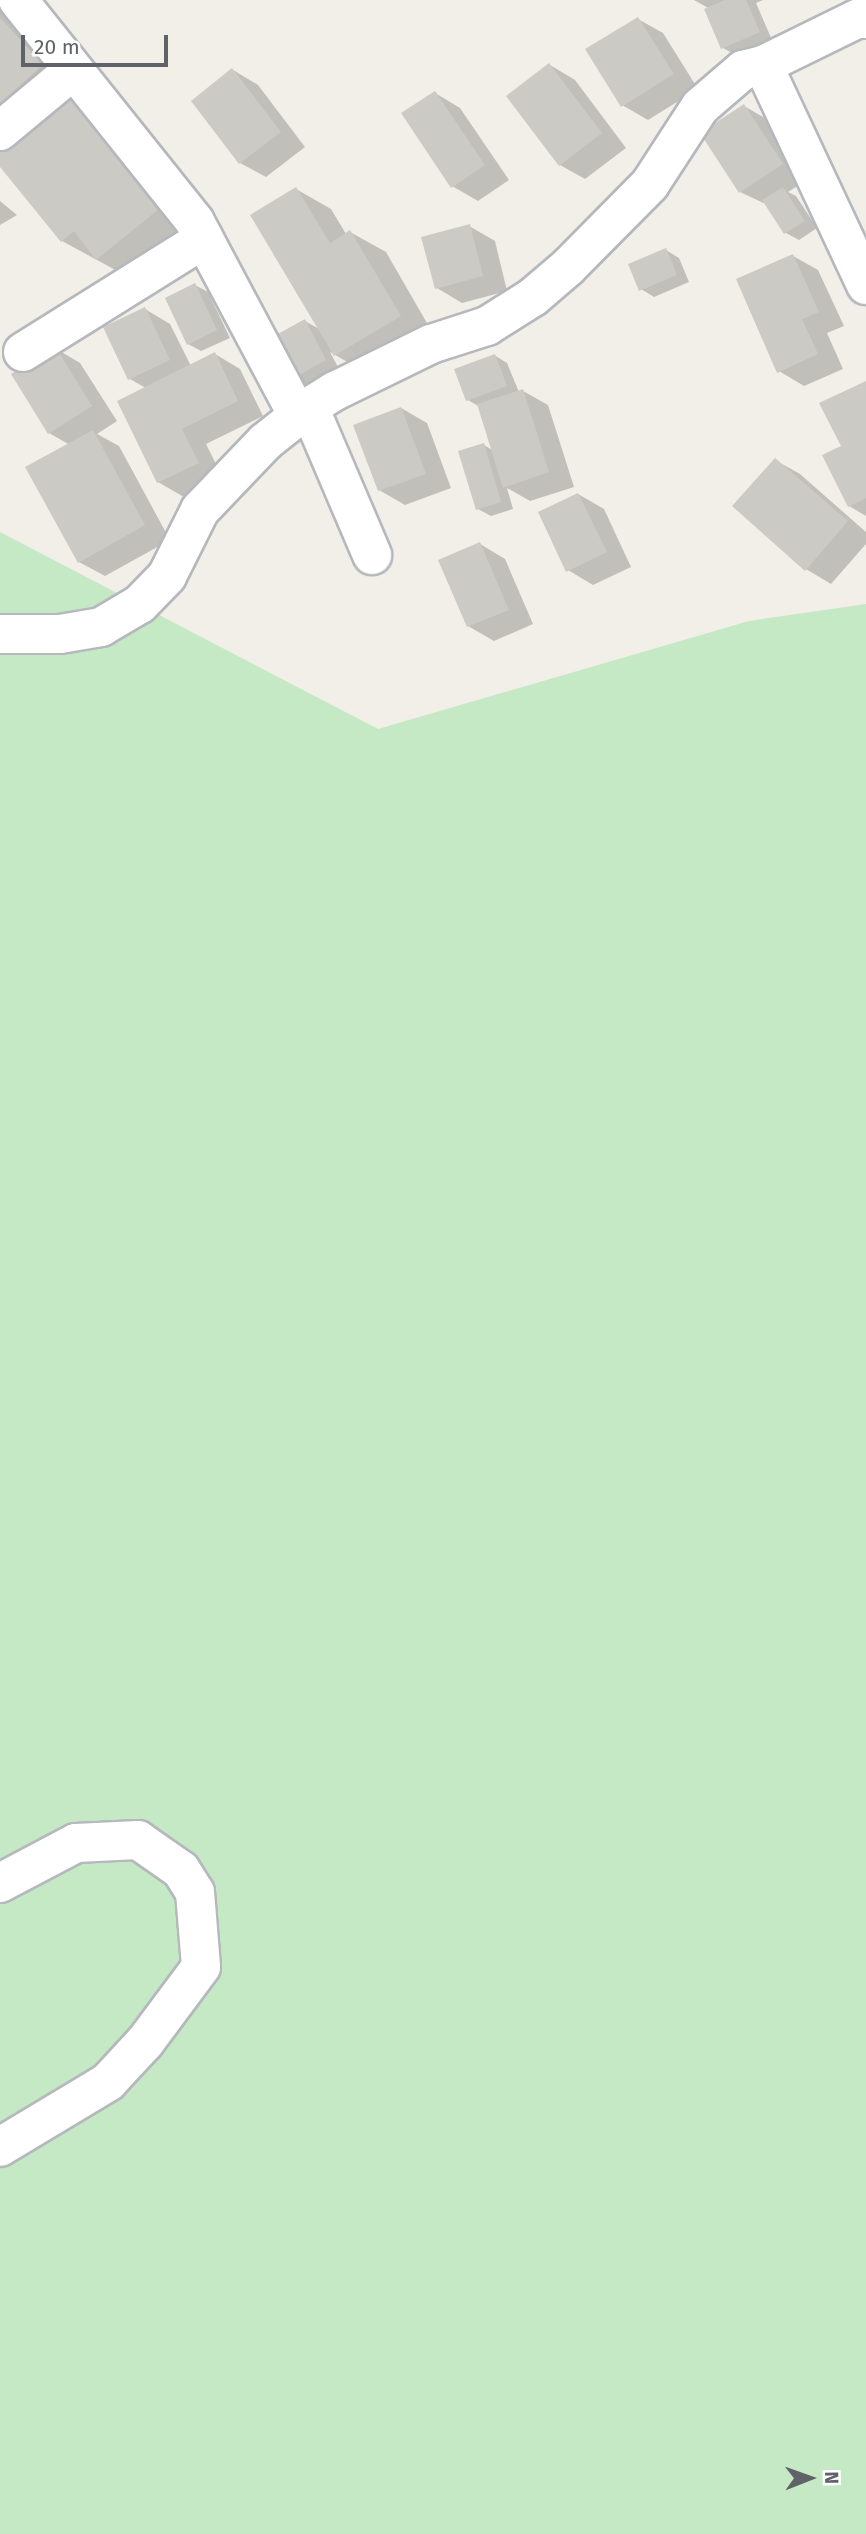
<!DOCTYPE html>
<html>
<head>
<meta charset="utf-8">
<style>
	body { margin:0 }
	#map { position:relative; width:866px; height:2534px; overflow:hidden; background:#f1efe8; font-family:"Fira Sans",sans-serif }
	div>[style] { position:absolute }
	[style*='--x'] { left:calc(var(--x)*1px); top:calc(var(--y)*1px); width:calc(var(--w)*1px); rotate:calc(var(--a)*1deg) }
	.green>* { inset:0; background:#c5e8c5 }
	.shadow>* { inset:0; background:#0003 }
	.building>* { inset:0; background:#cccac5 }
	.roads { filter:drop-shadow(2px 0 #b5b8bc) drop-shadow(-2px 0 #b5b8bc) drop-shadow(0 2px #b5b8bc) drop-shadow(0 -2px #b5b8bc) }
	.street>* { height:38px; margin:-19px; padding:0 19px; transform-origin:19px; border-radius:19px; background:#fff }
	span { translate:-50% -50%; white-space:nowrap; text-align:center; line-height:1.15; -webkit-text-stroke:5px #fff; paint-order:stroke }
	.north { position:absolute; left:775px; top:2443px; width:70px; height:70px; -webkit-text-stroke:5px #fff; paint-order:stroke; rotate:89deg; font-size:19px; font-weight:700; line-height:28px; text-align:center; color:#5f6368 }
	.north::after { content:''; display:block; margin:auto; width:24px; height:32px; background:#5f6368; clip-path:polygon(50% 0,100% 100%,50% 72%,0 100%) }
	.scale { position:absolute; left:21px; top:35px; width:147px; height:32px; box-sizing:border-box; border:4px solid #5f6368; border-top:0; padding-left:9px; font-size:21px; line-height:24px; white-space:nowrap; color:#5f6368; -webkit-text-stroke:5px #fff; paint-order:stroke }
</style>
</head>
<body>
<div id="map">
	<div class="green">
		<div style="clip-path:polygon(0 532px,378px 729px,749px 621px,866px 604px,866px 2534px,0 2534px)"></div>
	</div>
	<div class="shadow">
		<div style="clip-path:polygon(694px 0,763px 0,756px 3px,772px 40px,736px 55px,723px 48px,710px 9px)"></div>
		<div style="clip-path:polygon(0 7px,68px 79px,0 126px)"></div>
		<div style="clip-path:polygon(638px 19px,663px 33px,698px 89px,648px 120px,622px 105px)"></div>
		<div style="clip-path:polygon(550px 65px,575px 80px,626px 148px,585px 179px,560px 165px)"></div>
		<div style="clip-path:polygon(233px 70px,258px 85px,305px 147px,266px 177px,240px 163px)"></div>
		<div style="clip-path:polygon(435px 93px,460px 108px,509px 180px,478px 201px,452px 186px)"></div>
		<div style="clip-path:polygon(68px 97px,103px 117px,193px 229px,132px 279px,62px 241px,0 164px,0 151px)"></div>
		<div style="clip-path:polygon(744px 106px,770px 121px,808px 179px,788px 192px,796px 196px,817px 228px,799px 240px,786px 233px,768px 205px,740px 192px)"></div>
		<div style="clip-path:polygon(296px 189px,331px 209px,346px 234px,350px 232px,386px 252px,435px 337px,370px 375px,330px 352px,338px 367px,301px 388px,288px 381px,305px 321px,321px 330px)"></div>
		<div style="clip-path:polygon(0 201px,17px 215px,0 225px)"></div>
		<div style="clip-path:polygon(469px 226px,495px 241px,507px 291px,462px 303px,437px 288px)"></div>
		<div style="clip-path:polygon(666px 250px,679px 258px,689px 282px,654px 297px,641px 289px)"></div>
		<div style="clip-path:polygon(793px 256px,818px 270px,844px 326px,827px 333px,843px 369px,804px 386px,779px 371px)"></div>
		<div style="clip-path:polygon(195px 285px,208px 292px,230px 338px,201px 351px,188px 344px)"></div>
		<div style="clip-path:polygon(145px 309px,170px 324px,191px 366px,215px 354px,240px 369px,263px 416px,206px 444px,223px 478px,184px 497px,158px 482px,146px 388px,130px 379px)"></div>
		<div style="clip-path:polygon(55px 348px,80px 363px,117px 421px,97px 434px,119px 446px,170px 540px,105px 576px,79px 562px,70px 445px,49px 433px)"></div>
		<div style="clip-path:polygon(494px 355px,507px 363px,519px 392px,523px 391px,548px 405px,574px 487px,530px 501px,507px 488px,513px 509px,491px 516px,478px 509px,484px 445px,494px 451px,480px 407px,468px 400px)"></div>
		<div style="clip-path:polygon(866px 382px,866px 516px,849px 506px,843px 447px)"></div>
		<div style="clip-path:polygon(401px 408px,427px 423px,451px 488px,405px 505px,379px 490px)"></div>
		<div style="clip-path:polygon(775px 460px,800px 474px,866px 532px,866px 544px,831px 584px,806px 569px)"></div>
		<div style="clip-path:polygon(578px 494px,604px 509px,631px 567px,593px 585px,568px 570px)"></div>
		<div style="clip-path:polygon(480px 544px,505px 559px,533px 624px,494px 641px,468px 626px)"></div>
	</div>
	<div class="building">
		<div style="clip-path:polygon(725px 0,746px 0,760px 32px,721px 49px,704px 9px)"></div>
		<div style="clip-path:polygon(638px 17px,674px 74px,621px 107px,585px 49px)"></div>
		<div style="clip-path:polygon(0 18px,43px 64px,0 104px)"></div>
		<div style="clip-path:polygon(549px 63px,602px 133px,559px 166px,506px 96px)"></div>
		<div style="clip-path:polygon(232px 68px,281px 132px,239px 164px,191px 101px)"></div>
		<div style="clip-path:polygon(435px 91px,485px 165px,451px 188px,401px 113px)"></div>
		<div style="clip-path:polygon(67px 94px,159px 209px,96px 260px,74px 231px,61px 242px,0 167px,0 149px)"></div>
		<div style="clip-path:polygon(744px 104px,783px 164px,739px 193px,700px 133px)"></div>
		<div style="clip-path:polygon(296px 187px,330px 243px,350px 230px,401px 316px,334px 356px,250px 215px)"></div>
		<div style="clip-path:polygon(783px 187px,805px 221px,784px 234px,762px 200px)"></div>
		<div style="clip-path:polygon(470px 224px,483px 276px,435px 289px,421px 237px)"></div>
		<div style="clip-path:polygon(666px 248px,677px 275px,639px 291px,628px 264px)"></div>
		<div style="clip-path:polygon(793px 254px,819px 312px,802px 319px,818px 354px,777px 373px,736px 279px)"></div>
		<div style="clip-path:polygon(195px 283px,217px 330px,187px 345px,165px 298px)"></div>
		<div style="clip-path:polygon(145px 307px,170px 360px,128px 380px,103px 327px)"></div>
		<div style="clip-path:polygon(305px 319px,326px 360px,287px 382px,276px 335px)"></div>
		<div style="clip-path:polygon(55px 346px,92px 406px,48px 434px,11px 374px)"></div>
		<div style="clip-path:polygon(215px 352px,238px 401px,182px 429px,199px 463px,157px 483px,117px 401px)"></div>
		<div style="clip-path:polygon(495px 354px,507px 386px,466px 401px,454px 369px)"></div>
		<div style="clip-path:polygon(866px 381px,866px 498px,848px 507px,822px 455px,841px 446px,819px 403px)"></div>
		<div style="clip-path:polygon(523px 389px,549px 472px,503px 488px,477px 404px)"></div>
		<div style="clip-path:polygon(401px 407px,426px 474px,378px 491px,353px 425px)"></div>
		<div style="clip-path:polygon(93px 430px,145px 525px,78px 563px,25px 467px)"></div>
		<div style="clip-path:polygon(484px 443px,501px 502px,476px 510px,458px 451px)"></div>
		<div style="clip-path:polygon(775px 458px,848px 521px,805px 571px,732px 506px)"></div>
		<div style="clip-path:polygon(578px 493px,607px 552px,566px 572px,538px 512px)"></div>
		<div style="clip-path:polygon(480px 542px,509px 610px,467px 627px,438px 560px)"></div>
	</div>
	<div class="roads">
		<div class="street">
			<div style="--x:18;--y:0;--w:284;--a:51.4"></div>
			<div style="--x:195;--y:222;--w:19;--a:62"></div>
			<div style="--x:763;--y:65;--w:243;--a:64.9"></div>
			<div style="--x:0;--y:131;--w:94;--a:-39.8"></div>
			<div style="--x:23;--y:352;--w:213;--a:-32"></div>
			<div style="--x:204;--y:239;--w:200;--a:62"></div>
			<div style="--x:309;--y:407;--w:161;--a:66.9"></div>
			<div style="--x:0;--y:634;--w:60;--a:0"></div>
			<div style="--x:60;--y:634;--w:42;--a:-9.7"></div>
			<div style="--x:101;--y:627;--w:45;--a:-30.5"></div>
			<div style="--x:140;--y:604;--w:39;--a:-46"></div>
			<div style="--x:167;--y:576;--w:74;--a:-63.4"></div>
			<div style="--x:200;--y:510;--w:94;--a:-46.3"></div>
			<div style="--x:265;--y:442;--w:56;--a:-38.5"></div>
			<div style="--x:309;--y:407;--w:31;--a:-32"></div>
			<div style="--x:335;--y:391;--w:107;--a:-26.1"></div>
			<div style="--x:431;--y:344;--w:59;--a:-17.8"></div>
			<div style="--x:487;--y:326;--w:54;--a:-32.2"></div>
			<div style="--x:533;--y:297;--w:46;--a:-40.6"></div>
			<div style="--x:568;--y:267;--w:117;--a:-45.3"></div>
			<div style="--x:650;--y:184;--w:92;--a:-57"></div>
			<div style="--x:700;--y:107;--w:57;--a:-40.7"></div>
			<div style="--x:743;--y:70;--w:21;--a:-14"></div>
			<div style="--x:763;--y:65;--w:105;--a:-26.1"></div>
			<div style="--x:857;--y:19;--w:9;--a:0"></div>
			<div style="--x:0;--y:1883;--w:86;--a:-27.8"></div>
			<div style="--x:76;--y:1843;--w:62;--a:-2.8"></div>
			<div style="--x:138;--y:1840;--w:52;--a:34.9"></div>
			<div style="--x:181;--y:1870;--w:26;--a:58"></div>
			<div style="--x:195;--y:1892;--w:75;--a:85.4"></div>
			<div style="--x:201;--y:1967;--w:94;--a:126.7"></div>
			<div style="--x:145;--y:2042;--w:54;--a:132.8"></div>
			<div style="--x:108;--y:2082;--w:126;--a:149"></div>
		</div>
	</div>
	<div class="north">N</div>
	<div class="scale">20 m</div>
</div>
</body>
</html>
